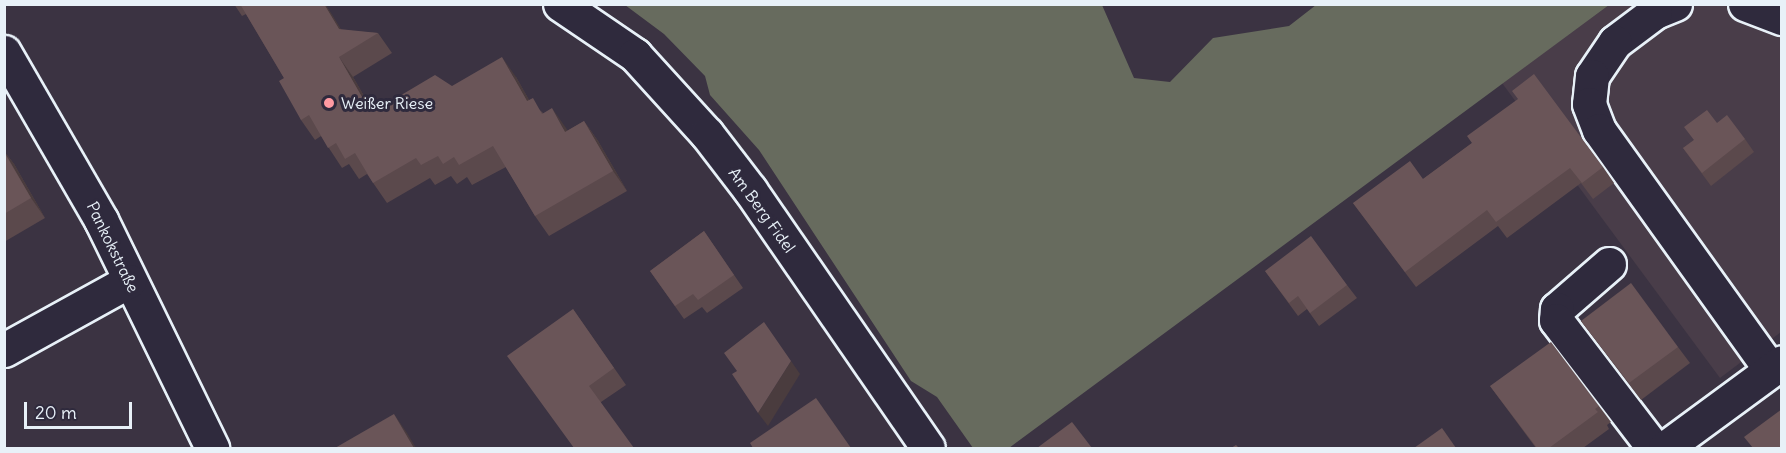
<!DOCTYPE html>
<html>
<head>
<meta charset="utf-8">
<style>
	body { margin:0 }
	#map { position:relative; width:1786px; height:453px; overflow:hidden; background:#3b3342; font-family:Delius,sans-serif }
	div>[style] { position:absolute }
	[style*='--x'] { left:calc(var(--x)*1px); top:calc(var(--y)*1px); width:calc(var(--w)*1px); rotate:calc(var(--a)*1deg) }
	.built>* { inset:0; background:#493d49 }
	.green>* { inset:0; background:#676b5e }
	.roads { filter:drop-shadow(2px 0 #e8f1f8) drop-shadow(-2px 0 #e8f1f8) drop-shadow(0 2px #e8f1f8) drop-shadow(0 -2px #e8f1f8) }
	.minor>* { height:33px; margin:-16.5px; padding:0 16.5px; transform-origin:16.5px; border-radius:16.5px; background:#2f2a3d }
	.wall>* { inset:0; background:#5b494c }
	.shaded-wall>* { inset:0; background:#4a3c3e }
	.building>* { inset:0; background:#6a5558 }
	.dots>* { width:16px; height:16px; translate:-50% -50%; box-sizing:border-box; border:3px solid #2f2a3d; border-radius:50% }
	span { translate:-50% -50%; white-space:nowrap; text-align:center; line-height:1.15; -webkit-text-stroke:6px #2f2a3d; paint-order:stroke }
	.poi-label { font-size:16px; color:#e8f1f8 }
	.left { translate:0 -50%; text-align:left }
	.street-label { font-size:16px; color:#e8f1f8 }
	.frame { position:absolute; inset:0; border:6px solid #e8f1f8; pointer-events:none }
	.scale { position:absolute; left:24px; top:402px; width:108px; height:27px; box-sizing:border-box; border:3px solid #e8f1f8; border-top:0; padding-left:8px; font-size:18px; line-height:21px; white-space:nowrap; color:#e8f1f8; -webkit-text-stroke:4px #2f2a3d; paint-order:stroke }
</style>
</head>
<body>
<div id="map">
	<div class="built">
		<div style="clip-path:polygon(1609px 5px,1781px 5px,1781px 332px,1720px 378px,1502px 83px)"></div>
	</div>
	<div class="green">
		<div style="clip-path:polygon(625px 5px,1102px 5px,1134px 78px,1170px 82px,1213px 38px,1289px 26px,1316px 5px,1609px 5px,1009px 448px,973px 448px,937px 397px,911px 381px,759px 150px,710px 95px,705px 76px,664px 34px)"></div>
	</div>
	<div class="roads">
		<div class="minor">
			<div style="--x:560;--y:4;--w:91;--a:34.2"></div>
			<div style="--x:635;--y:55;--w:107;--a:47.7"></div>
			<div style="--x:707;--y:134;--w:71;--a:52.5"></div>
			<div style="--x:750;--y:190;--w:313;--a:55.4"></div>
			<div style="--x:1675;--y:4;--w:22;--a:158"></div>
			<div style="--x:1655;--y:12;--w:50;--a:143.1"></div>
			<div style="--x:1615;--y:42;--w:41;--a:124.1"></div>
			<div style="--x:1592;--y:76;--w:28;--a:96"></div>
			<div style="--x:1589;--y:104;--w:28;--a:69"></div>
			<div style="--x:1599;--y:130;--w:295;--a:54.4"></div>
			<div style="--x:1745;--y:4;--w:40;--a:21"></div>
			<div style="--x:4;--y:52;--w:194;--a:60"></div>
			<div style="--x:101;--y:220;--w:254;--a:64"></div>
			<div style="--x:1609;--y:264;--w:69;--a:139.1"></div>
			<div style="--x:1557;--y:309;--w:11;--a:95"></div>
			<div style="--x:1556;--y:320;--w:161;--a:52.6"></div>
			<div style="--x:4;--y:350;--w:143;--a:-28.9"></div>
			<div style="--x:1665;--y:448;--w:145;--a:-36.3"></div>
		</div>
	</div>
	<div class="wall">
		<div style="clip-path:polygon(234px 4px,325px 4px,341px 30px,378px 33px,392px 53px,353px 77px,368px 103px,371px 101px,377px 110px,452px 86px,516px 77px,529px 100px,543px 113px,567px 131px,584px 121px,598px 141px,627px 191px,549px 236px,535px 216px,506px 167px,472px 185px,467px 177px,457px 184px,451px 176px,435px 185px,430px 178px,387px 203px,367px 174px,359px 179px,349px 164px,342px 168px,321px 136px,315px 140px,301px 120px,284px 78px,246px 14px,242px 16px)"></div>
		<div style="clip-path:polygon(1717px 123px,1745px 139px,1754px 152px,1711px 186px,1683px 148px)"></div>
		<div style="clip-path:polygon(1472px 143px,1603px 167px,1614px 183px,1593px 199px,1581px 183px,1507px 238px,1498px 226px,1416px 287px,1353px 203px,1423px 179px)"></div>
		<div style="clip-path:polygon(4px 151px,14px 164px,45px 218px,4px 242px)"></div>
		<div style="clip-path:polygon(704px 231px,743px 288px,707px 313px,702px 307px,684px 319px,650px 271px)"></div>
		<div style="clip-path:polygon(1265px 271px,1347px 285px,1357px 298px,1319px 326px,1307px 309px,1298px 316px)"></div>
		<div style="clip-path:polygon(573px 309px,626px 385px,601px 402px,574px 448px)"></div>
		<div style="clip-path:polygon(1581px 321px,1678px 347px,1690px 363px,1641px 400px)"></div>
		<div style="clip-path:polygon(1490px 386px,1599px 406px,1611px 422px,1607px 425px,1609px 429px,1583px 448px,1536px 448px)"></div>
	</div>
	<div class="shaded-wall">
		<div style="clip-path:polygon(324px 4px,325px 4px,331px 13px,353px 49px,339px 29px)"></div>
		<div style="clip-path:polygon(339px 57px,353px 77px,380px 124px,366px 104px)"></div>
		<div style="clip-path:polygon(502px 57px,516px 77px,541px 121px,527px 101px)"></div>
		<div style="clip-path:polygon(552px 108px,566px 128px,579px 152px,565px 132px)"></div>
		<div style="clip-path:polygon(584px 121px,598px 141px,627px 191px,613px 171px)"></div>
		<div style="clip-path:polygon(4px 151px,14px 164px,45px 218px,31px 198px)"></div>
		<div style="clip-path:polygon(791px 361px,800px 374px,768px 426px,758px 413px)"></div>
		<div style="clip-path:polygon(394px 414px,407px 433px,416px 448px,414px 448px)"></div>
	</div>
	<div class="building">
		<div style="clip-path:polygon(240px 4px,324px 4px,339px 29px,378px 33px,339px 57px,366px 104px,371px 101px,376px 110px,435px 75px,452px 86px,502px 57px,527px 101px,533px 98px,542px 114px,552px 108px,565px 132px,584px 121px,613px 171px,535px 216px,493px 146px,459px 165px,454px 157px,443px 164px,438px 156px,421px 165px,416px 158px,373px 183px,355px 153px,345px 159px,336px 143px,328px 148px,309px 115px,301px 120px,279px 81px,284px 78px)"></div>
		<div style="clip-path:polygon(1534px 74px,1603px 167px,1582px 183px,1570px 168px,1496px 222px,1487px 210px,1405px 272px,1353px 203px,1410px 161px,1423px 179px,1472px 143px,1467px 136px,1518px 99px,1512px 91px)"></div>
		<div style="clip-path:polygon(1707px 110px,1717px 123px,1727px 115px,1745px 139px,1702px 173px,1683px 148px,1694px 140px,1684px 127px)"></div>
		<div style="clip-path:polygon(4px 152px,31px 198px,4px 214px)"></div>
		<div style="clip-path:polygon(704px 231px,734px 275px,698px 300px,693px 294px,675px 306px,650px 271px)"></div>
		<div style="clip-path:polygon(1311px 236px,1347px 285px,1310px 313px,1298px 296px,1289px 303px,1265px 271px)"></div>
		<div style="clip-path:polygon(1631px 283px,1678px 347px,1629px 383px,1581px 321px)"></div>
		<div style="clip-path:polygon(573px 309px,614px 368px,589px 386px,634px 448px,574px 448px,507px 356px)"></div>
		<div style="clip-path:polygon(764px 322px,791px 361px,758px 413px,732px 374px,737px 371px,724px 353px)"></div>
		<div style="clip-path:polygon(1551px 342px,1599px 406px,1595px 409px,1598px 412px,1549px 448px,1537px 448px,1490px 386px)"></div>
		<div style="clip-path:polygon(816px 398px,851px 448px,753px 448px,750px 443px)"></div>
		<div style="clip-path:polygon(1782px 409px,1782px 448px,1753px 448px,1744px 437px)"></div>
		<div style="clip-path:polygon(394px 414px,414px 448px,335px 448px)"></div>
		<div style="clip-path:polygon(1072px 422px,1092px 448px,1037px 448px)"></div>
		<div style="clip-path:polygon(1442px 428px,1456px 448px,1414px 448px)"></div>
		<div style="clip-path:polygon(1236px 445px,1239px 448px,1231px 448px)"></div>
	</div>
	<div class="dots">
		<div style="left:329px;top:103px;background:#ff9aa2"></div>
	</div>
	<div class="poi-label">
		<span class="left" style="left:341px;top:103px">Weißer Riese</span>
	</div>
	<div class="street-label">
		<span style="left:762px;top:210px;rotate:54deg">Am Berg Fidel</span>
		<span style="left:113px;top:247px;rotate:64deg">Pankokstraße</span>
	</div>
	<div class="frame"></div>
	<div class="scale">20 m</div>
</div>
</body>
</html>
